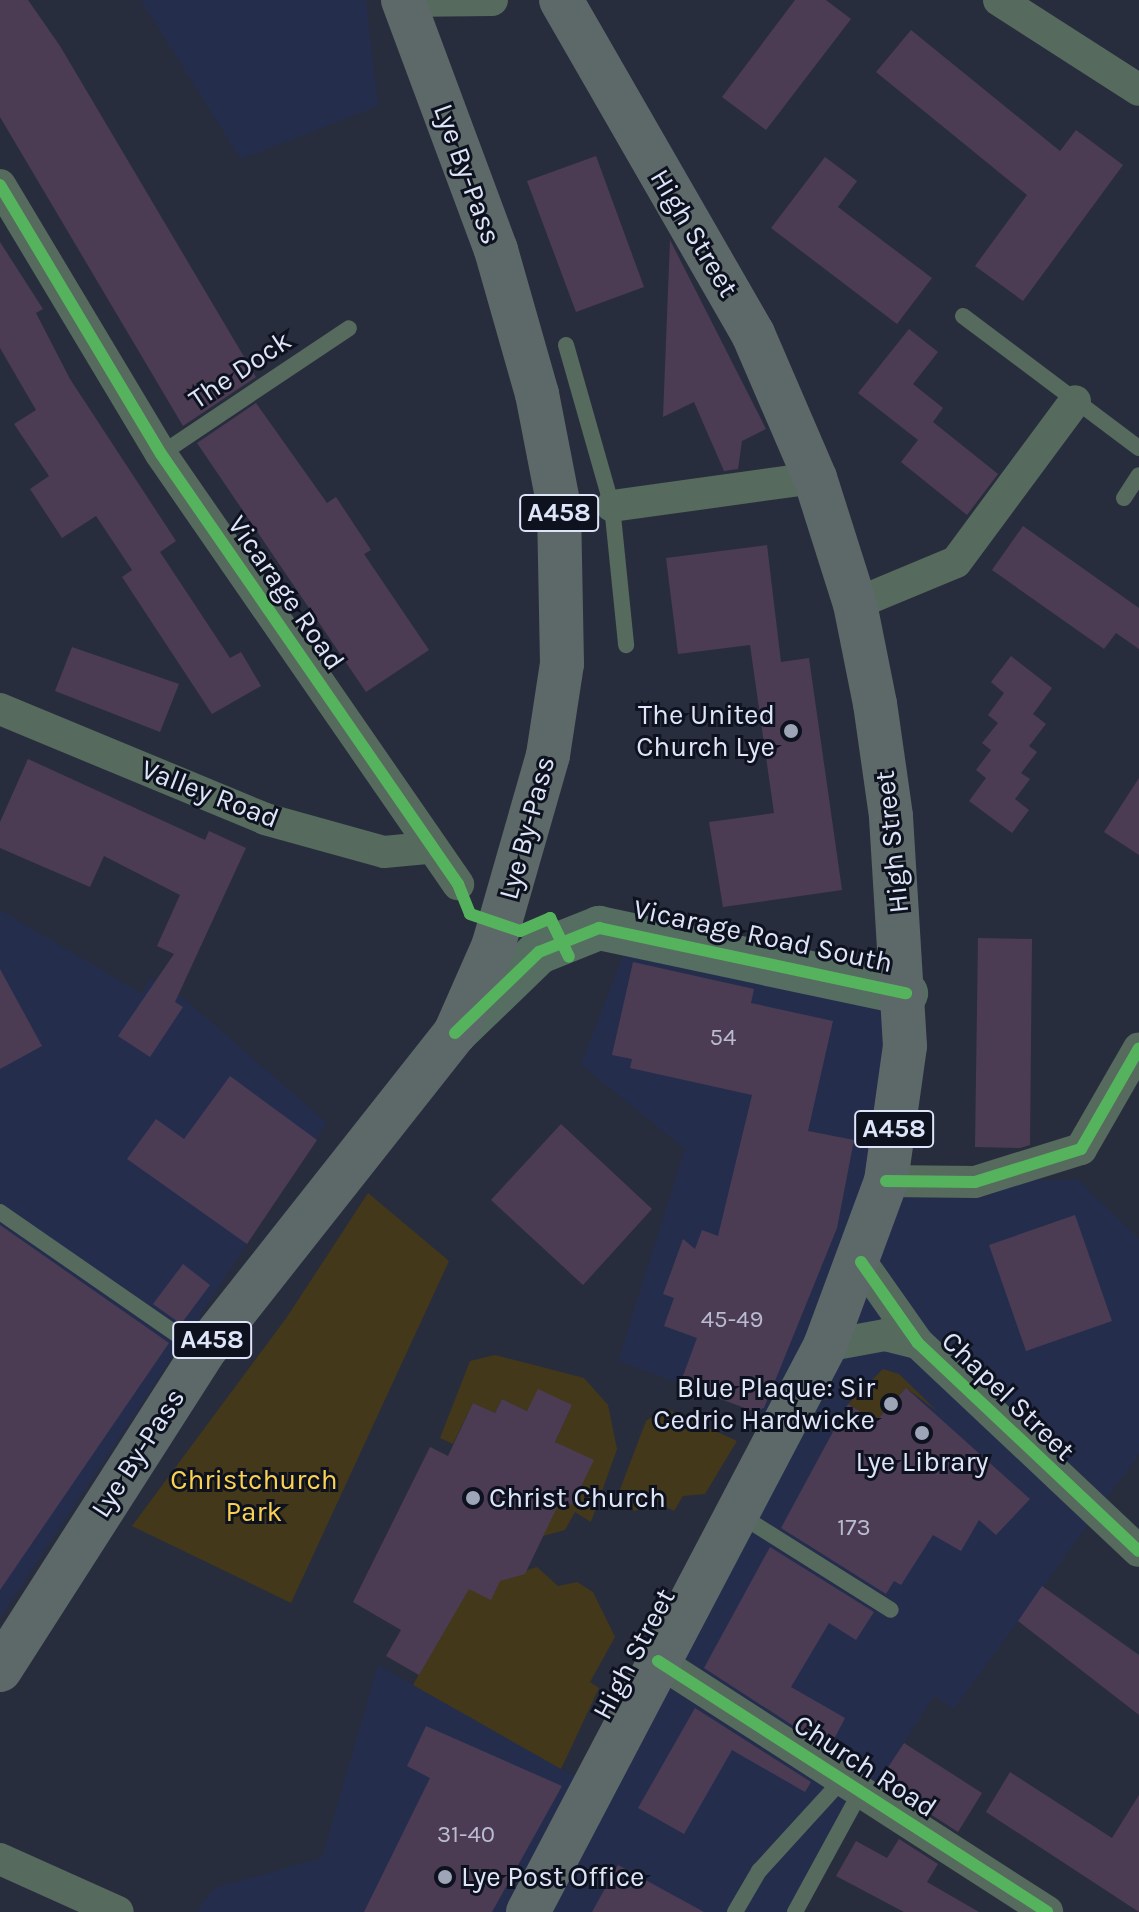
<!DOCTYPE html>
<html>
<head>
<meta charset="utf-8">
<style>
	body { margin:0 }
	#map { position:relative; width:1139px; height:1912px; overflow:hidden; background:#282d3d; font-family:Karla,sans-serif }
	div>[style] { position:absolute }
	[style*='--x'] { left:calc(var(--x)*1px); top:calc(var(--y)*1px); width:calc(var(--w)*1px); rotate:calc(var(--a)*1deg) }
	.built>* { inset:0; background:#252d4d }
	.green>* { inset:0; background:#43381a }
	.building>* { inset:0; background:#4b3c54 }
	.lane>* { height:16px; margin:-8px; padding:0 8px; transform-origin:8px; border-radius:8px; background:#566a5e }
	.street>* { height:32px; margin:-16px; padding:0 16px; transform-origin:16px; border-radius:16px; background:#566a5e }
	.secondary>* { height:44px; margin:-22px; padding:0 22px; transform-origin:22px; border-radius:22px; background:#566d62 }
	.highway>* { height:44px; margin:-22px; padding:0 22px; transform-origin:22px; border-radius:22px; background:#5c6968 }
	.cycleway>* { height:12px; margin:-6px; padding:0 6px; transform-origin:6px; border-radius:6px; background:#56b35d }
	.dots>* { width:22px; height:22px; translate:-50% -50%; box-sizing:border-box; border:4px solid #0e121f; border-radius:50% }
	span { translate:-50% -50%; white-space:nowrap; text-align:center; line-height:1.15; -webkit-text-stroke:6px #0e121f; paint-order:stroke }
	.number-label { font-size:24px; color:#b9bbcf }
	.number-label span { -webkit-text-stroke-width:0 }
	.shield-label span { padding:2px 6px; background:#0e121f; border:2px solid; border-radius:6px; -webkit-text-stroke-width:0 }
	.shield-label { font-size:26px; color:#dee5f8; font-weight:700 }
	.street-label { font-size:28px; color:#dee5f8 }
	.poi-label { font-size:28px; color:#dee5f8 }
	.right { translate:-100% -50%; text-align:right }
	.left { translate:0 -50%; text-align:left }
	.park-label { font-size:28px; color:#fbd14f }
</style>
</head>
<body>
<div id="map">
	<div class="built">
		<div style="clip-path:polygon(141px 0,366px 0,378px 106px,241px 159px)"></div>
		<div style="clip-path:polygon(0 910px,142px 994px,150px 978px,180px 995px,327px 1123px,0 1618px)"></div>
		<div style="clip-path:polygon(623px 956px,830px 975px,906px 993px,887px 1180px,1078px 1180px,1139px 1239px,1139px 1454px,954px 1709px,934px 1695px,797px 1912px,197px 1912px,214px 1888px,322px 1858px,378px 1665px,590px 1785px,768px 1415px,618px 1361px,685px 1149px,581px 1064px)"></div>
	</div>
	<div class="green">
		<div style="clip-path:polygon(368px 1193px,449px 1261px,291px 1603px,132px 1526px,287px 1317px)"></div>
		<div style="clip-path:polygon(495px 1355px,584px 1378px,608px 1405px,617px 1449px,591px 1522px,575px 1512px,565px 1530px,543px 1536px,543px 1491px,572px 1504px,593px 1461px,555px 1442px,572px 1405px,527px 1411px,502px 1399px,495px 1413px,473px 1403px,453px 1444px,440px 1438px,470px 1361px)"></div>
		<div style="clip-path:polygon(883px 1369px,899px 1374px,937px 1411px,906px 1388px,876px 1421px,848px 1404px)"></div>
		<div style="clip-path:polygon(665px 1408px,737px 1441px,705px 1494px,683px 1496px,674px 1511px,657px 1501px,635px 1511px,616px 1500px,646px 1421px)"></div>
		<div style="clip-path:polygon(537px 1567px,558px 1586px,577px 1582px,593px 1592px,615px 1637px,590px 1682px,599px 1688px,561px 1769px,413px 1685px,468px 1589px)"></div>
	</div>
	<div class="building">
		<div style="clip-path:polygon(0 0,28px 0,60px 46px,256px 377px,183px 426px,0 117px)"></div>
		<div style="clip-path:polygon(795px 0,826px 0,851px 19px,766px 130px,722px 97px)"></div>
		<div style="clip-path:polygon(911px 30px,1060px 151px,1076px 130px,1123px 165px,1023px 301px,975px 266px,1027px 195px,876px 72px)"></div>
		<div style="clip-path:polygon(596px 156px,644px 287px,576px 312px,527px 181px)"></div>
		<div style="clip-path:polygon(825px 157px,857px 181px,838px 207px,932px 278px,897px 324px,771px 228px)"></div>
		<div style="clip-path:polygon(670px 240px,766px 429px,742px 441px,738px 469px,724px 471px,694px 402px,663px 417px)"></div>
		<div style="clip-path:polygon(0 242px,43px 309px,36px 313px,70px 379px,176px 541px,160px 552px,230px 658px,241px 652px,261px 686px,212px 714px,122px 577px,132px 570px,96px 516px,62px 538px,30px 489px,49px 476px,14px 424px,36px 410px,0 348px)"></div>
		<div style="clip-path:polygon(909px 329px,938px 352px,913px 384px,943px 408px,933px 422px,998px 474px,967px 515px,901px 462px,918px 440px,858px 393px)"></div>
		<div style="clip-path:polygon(256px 403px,327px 503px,336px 497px,371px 550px,364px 554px,429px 650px,366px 692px,197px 443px)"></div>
		<div style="clip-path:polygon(1023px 526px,1139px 608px,1139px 649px,1116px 633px,1104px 649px,992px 570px)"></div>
		<div style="clip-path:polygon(767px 545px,781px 662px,809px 658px,842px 890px,723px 907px,709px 822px,774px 813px,750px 645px,678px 654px,666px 558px)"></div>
		<div style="clip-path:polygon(72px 647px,179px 684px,160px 732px,55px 691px)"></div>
		<div style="clip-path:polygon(1011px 656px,1052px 688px,1033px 714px,1046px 724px,1029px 746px,1037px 752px,1021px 773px,1030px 779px,1015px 799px,1029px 810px,1012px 833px,969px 801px,986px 778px,976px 770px,991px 750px,982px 743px,998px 723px,988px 715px,1004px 693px,991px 682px)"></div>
		<div style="clip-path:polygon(28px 759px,205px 840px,209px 831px,246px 848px,175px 1002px,183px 1007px,150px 1057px,118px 1036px,174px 954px,157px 946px,180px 895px,104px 856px,90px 887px,0 848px,0 822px)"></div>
		<div style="clip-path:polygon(1139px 778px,1139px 855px,1104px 832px)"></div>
		<div style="clip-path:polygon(978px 938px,1032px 939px,1030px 1145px,1020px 1148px,975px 1147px)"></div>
		<div style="clip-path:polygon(633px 962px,754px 989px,751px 1003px,833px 1021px,808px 1131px,854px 1140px,837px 1228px,764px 1408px,753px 1411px,680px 1384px,697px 1338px,664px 1326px,674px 1298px,663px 1294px,683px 1239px,695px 1249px,702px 1230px,718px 1236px,752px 1095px,630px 1068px,632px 1059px,612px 1055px)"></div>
		<div style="clip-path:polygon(0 969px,42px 1046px,0 1069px)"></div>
		<div style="clip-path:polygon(230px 1076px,317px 1140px,247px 1244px,127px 1159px,156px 1119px,184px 1139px)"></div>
		<div style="clip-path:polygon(561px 1124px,652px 1209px,583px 1285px,491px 1200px)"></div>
		<div style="clip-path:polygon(1075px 1215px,1112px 1321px,1026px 1351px,989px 1245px)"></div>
		<div style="clip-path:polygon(0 1225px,169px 1343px,0 1590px)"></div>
		<div style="clip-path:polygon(183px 1264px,210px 1285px,181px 1324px,153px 1304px)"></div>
		<div style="clip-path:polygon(906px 1388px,1030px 1499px,996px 1535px,979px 1520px,961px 1551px,933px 1535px,901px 1585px,894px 1581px,886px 1594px,781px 1528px,848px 1404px,876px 1421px)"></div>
		<div style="clip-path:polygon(538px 1389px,572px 1405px,555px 1442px,594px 1460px,572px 1505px,561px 1499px,525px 1574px,500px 1581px,491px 1600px,469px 1589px,419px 1675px,386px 1656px,401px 1630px,353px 1602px,430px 1447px,448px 1456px,473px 1403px,495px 1413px,502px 1399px,527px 1411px)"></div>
		<div style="clip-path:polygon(770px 1547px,874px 1612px,856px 1640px,829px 1623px,791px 1687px,845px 1718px,829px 1749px,704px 1668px)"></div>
		<div style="clip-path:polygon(1042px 1586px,1139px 1655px,1139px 1715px,1018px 1621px)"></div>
		<div style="clip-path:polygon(695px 1708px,811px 1782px,805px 1792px,732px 1750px,684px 1834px,638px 1808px)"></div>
		<div style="clip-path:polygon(426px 1726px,562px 1786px,492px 1912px,364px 1912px,430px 1778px,407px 1766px)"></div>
		<div style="clip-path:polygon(904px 1743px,982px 1793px,958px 1832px,879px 1781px)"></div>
		<div style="clip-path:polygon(1010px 1772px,1112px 1838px,1139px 1795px,1139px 1912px,986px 1812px)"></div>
		<div style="clip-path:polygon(899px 1839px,938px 1864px,927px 1882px,979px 1912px,904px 1912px,836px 1876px,856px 1841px,887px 1858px)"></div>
		<div style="clip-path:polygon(618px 1865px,704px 1912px,592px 1912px)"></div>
	</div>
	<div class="lane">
		<div style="--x:963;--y:316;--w:220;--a:36.9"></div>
		<div style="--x:566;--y:345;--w:167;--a:74.1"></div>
		<div style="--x:612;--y:506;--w:140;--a:84.2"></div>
		<div style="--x:161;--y:454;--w:226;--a:-33.8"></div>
		<div style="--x:1124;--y:498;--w:27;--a:-57"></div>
		<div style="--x:0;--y:1212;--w:244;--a:34.7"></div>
		<div style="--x:740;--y:1515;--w:178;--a:32.2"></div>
		<div style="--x:735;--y:1912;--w:48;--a:-59.7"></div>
		<div style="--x:759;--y:1871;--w:125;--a:-47.6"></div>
		<div style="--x:795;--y:1912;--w:138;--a:-61.4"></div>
	</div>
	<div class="street">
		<div style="--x:999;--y:0;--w:166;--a:32.7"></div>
		<div style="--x:403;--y:1;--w:89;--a:-0.6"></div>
		<div style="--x:0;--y:185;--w:313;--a:59.1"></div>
		<div style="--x:161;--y:454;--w:523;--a:55.37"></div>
		<div style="--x:612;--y:506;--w:205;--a:-7.9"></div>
		<div style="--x:855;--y:604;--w:109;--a:-22.6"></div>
		<div style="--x:956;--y:562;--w:200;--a:-53.5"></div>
		<div style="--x:0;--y:709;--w:287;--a:22.5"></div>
		<div style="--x:265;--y:819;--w:123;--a:15.5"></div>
		<div style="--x:384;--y:852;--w:43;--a:-5.3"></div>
		<div style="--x:886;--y:1181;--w:89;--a:0.6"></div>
		<div style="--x:975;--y:1182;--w:111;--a:-17.3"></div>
		<div style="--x:1081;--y:1149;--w:116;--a:-60.1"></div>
		<div style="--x:861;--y:1262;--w:99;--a:54.9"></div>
		<div style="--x:918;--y:1343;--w:303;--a:43.3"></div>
		<div style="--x:825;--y:1346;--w:61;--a:-10.4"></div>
		<div style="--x:885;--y:1335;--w:34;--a:14"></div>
		<div style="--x:658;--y:1661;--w:463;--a:32.8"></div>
		<div style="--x:0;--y:1859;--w:129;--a:24.2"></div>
	</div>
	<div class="secondary">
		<div style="--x:455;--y:1033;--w:117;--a:-44"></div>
		<div style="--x:539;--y:952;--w:65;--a:-21.8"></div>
		<div style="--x:599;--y:928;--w:314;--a:12"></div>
	</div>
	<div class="highway">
		<div style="--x:0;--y:1670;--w:377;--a:-57.4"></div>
		<div style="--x:203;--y:1352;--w:407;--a:-51.7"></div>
		<div style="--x:455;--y:1033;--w:94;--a:-66.2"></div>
		<div style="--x:493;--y:947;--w:200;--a:-74"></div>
		<div style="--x:548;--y:755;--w:92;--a:-81.3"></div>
		<div style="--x:562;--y:664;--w:157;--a:-91.1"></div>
		<div style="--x:559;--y:507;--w:115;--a:-101"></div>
		<div style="--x:537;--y:394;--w:150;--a:-105.9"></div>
		<div style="--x:496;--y:250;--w:267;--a:-110.4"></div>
		<div style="--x:528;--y:1912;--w:639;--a:-62.31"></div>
		<div style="--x:825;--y:1346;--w:176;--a:-69.7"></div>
		<div style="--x:886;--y:1181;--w:136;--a:-82"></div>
		<div style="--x:905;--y:1046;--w:230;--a:-93.5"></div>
		<div style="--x:891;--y:816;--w:113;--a:-98.1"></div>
		<div style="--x:875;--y:704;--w:102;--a:-101.3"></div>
		<div style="--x:855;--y:604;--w:132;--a:-107.6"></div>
		<div style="--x:815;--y:478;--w:157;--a:-113.3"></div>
		<div style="--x:753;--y:334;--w:385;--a:-119.9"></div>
	</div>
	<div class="cycleway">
		<div style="--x:0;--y:185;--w:313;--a:59.1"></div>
		<div style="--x:161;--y:454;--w:523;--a:55.37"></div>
		<div style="--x:458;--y:884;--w:32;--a:68"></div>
		<div style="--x:470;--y:914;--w:53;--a:18.8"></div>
		<div style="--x:520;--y:931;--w:33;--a:-23"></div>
		<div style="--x:550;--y:918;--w:43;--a:64"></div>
		<div style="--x:455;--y:1033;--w:117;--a:-44"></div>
		<div style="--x:539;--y:952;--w:65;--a:-21.8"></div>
		<div style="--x:599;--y:928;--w:314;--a:12"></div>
		<div style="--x:886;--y:1181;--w:89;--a:0.6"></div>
		<div style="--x:975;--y:1182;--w:111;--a:-17.3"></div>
		<div style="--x:1081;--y:1149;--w:116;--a:-60.1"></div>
		<div style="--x:861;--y:1262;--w:99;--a:54.9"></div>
		<div style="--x:918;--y:1343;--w:303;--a:43.3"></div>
		<div style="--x:658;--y:1661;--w:463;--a:32.8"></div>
	</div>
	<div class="dots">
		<div style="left:791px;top:731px;background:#9ea5b7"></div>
		<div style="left:891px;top:1404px;background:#9ea5b7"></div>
		<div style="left:922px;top:1433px;background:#9ea5b7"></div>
		<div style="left:473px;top:1498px;background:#9ea5b7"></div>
		<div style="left:445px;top:1877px;background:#9ea5b7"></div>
	</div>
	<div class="number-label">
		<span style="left:723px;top:1038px">54</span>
		<span style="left:732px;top:1320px">45-49</span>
		<span style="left:854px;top:1528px">173</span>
		<span style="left:466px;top:1835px">31-40</span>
	</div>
	<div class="shield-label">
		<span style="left:559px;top:513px">A458</span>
		<span style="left:894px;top:1129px">A458</span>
		<span style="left:212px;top:1340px">A458</span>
	</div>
	<div class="street-label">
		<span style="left:467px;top:174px;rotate:70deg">Lye By-Pass</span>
		<span style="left:694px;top:233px;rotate:59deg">High Street</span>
		<span style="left:240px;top:370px;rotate:-34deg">The Dock</span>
		<span style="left:286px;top:593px;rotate:55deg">Vicarage Road</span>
		<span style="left:210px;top:794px;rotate:21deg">Valley Road</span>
		<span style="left:527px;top:828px;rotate:-75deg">Lye By-Pass</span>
		<span style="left:892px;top:842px;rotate:-96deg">High Street</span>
		<span style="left:763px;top:936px;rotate:12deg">Vicarage Road South</span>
		<span style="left:1008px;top:1396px;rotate:44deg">Chapel Street</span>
		<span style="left:138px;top:1453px;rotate:-57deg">Lye By-Pass</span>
		<span style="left:634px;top:1654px;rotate:-62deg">High Street</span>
		<span style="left:865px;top:1766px;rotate:33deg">Church Road</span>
	</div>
	<div class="poi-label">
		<span class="right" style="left:775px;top:731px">The United<br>Church Lye</span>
		<span class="right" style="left:875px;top:1404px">Blue Plaque: Sir<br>Cedric Hardwicke</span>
		<span style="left:922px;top:1462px">Lye Library</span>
		<span class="left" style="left:489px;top:1498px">Christ Church</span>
		<span class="left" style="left:461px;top:1877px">Lye Post Office</span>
	</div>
	<div class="park-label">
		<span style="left:254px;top:1496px">Christchurch<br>Park</span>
	</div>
</div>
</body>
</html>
